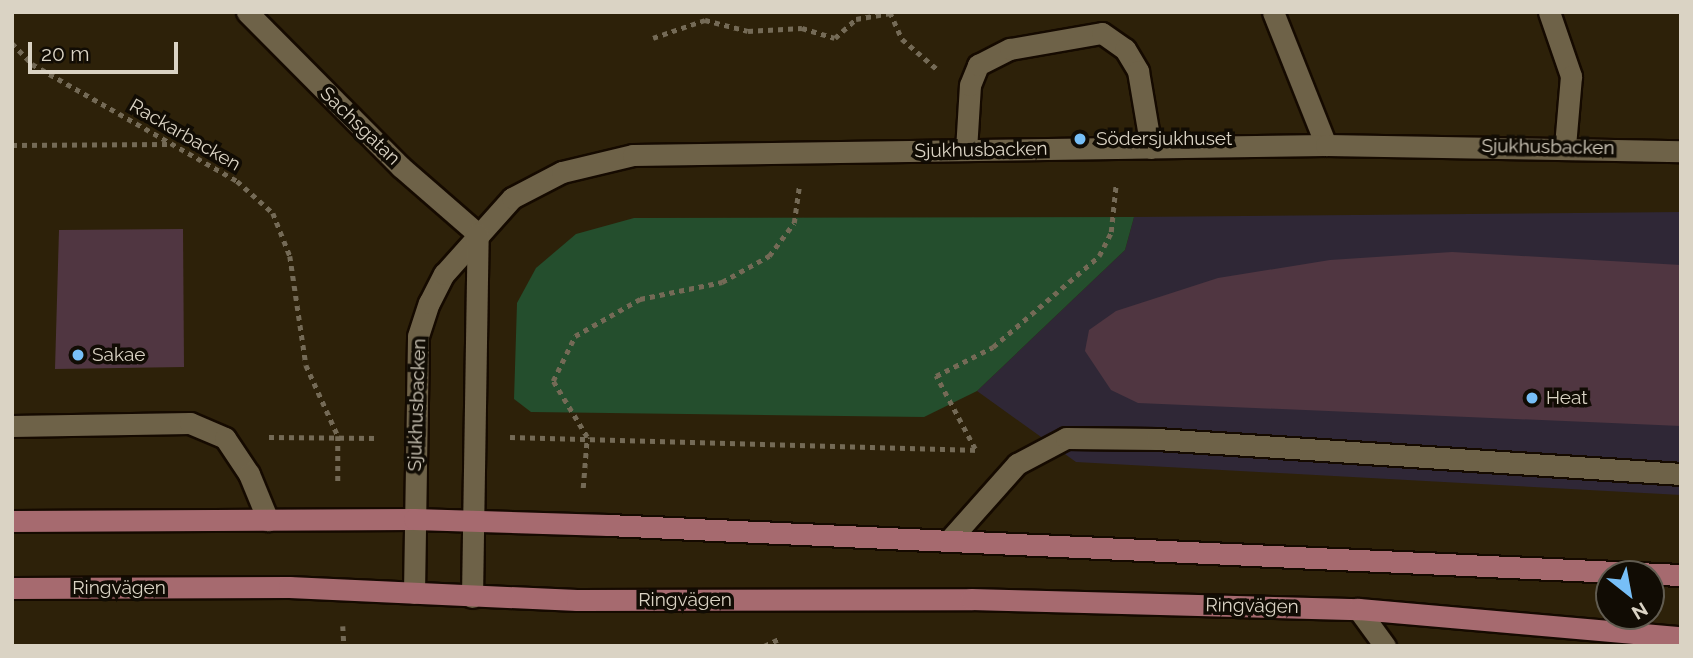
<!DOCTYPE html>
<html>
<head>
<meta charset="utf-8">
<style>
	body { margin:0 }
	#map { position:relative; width:1693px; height:658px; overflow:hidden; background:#2d2109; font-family:Raleway,sans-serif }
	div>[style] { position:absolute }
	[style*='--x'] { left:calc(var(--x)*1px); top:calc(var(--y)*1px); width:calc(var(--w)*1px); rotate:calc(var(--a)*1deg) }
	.commercial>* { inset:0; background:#2f2736 }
	.green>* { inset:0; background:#244e2d }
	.building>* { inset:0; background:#503641 }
	.path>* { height:4.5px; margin-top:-2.25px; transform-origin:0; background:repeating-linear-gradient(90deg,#746a56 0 5px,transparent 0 10px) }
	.roads { filter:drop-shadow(2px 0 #150a00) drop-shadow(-2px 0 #150a00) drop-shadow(0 2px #150a00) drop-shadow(0 -2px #150a00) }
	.minor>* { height:21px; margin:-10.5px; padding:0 10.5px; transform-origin:10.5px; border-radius:10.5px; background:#6e6248 }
	.major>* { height:21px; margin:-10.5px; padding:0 10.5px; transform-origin:10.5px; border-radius:10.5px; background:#a66a6f }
	.dots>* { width:19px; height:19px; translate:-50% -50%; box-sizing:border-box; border:4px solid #110c04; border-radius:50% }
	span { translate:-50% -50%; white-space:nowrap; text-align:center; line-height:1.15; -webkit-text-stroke:7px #110c04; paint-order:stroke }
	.street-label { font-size:19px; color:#dad3c4 }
	.poi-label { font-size:19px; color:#dad3c4 }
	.left { translate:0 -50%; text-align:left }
	.frame { position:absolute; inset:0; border:14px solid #dad3c4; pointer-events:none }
	.north { position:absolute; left:1595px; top:560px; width:70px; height:70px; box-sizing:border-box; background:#110c04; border:2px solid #615c51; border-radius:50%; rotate:149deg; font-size:19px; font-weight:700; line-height:28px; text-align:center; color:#dad3c4 }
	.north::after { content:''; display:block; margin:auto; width:24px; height:32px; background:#77bff7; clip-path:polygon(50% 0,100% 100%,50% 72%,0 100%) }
	.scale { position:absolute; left:28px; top:42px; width:150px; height:32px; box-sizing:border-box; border:4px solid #dad3c4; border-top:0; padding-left:9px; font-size:21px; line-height:24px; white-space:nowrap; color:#dad3c4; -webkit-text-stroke:5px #110c04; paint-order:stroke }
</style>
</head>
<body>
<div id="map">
	<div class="commercial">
		<div style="clip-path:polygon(1681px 212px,1681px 495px,1076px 462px,977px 391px,1125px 250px,1134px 217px)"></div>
	</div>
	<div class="green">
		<div style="clip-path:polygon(1134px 217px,1125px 250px,977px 391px,924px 417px,531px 412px,514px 399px,517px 303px,536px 268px,576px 234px,634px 218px)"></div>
	</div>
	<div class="building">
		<div style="clip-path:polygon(183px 229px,184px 367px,55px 369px,59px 230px)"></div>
		<div style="clip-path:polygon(1452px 252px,1681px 265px,1681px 426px,1138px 403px,1111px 390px,1085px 351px,1089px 330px,1116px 311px,1218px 278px,1330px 260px)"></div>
	</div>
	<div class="path">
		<div style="--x:890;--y:12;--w:30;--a:66"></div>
		<div style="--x:902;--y:39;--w:48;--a:40.7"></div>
		<div style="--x:653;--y:38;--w:55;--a:-19.1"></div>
		<div style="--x:705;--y:20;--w:44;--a:14.3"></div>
		<div style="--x:748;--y:31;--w:54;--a:-3.2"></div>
		<div style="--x:802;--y:28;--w:34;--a:17"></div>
		<div style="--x:835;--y:38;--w:28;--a:-42"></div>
		<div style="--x:856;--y:19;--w:35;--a:-10"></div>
		<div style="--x:12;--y:43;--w:29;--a:46"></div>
		<div style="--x:32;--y:64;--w:236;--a:29.7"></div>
		<div style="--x:237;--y:181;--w:48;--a:41.6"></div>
		<div style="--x:273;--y:213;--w:46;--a:68.4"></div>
		<div style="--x:290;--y:256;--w:110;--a:81.6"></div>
		<div style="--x:306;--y:365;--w:78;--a:65.7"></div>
		<div style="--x:338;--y:436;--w:48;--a:90"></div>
		<div style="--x:12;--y:145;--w:157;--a:-0.4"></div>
		<div style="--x:269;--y:437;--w:110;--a:0.5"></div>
		<div style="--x:510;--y:437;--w:470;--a:1.6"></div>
		<div style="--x:975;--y:449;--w:83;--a:-118.1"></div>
		<div style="--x:936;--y:376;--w:64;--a:-27"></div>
		<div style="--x:993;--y:347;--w:140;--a:-40.6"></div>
		<div style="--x:1099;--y:256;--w:27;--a:-63"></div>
		<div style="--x:1111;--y:232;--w:48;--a:-84.1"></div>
		<div style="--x:583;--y:488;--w:51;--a:-85.5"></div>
		<div style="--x:587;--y:437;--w:66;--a:-121.3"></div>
		<div style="--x:553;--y:381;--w:50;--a:-63.9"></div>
		<div style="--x:575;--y:336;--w:75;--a:-29.6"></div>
		<div style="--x:640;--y:299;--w:84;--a:-11.7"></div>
		<div style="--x:722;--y:282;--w:54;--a:-29"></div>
		<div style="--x:769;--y:256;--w:41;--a:-52.9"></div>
		<div style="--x:794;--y:223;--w:36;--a:-82"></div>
		<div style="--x:343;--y:626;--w:20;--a:87"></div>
		<div style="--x:764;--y:646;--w:17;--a:-25"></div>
	</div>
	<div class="roads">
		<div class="minor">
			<div style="--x:247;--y:12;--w:218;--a:45.2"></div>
			<div style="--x:401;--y:167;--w:102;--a:41"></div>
			<div style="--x:1273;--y:12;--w:143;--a:68.3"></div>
			<div style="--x:1549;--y:12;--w:68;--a:71"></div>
			<div style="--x:1571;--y:76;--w:70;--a:94.9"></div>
			<div style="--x:966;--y:150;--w:65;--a:-86.5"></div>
			<div style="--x:970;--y:85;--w:22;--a:-68"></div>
			<div style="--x:978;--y:65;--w:36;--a:-27"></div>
			<div style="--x:1010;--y:49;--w:93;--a:-9.9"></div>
			<div style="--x:1102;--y:33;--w:28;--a:35"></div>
			<div style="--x:1125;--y:49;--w:26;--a:59"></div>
			<div style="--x:1138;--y:71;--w:78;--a:80.4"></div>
			<div style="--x:12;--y:426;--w:178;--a:-1"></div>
			<div style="--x:190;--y:423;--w:38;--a:23"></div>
			<div style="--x:225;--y:438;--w:43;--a:56.3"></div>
			<div style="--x:249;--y:474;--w:50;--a:67.6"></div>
			<div style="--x:952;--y:537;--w:98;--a:-48.3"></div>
			<div style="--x:1017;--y:464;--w:55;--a:-28"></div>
			<div style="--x:1066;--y:438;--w:91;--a:0.6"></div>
			<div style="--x:1157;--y:439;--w:525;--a:3.82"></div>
			<div style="--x:414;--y:593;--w:257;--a:-89.1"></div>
			<div style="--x:418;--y:336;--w:35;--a:-72"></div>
			<div style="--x:429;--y:303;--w:33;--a:-63"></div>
			<div style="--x:444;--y:274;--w:102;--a:-48.2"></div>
			<div style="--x:512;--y:198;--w:56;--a:-27.5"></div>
			<div style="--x:562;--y:172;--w:73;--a:-13.5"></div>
			<div style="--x:633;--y:155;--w:693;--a:-0.83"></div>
			<div style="--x:1326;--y:145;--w:355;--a:1"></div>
			<div style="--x:472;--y:597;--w:363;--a:-89.1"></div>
			<div style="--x:1358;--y:609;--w:46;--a:53.9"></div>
		</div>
		<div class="major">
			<div style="--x:12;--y:521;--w:402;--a:-0.3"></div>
			<div style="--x:414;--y:519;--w:194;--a:1.8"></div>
			<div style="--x:608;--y:525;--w:1074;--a:2.67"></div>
			<div style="--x:12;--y:588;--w:277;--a:-0.2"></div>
			<div style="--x:289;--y:587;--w:288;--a:2.6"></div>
			<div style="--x:577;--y:600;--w:394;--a:-0.1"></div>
			<div style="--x:971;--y:599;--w:387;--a:1.5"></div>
			<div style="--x:1358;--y:609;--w:324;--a:5"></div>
		</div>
	</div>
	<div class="dots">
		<div style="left:1080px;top:139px;background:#77bff7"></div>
		<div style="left:78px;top:355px;background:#77bff7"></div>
		<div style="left:1532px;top:398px;background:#77bff7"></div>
	</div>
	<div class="street-label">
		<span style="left:360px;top:126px;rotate:44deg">Sachsgatan</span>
		<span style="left:185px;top:135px;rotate:30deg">Rackarbacken</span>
		<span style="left:1548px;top:147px;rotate:1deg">Sjukhusbacken</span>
		<span style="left:981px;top:150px;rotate:-1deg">Sjukhusbacken</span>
		<span style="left:417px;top:405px;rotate:-88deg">Sjukhusbacken</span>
		<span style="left:119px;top:588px">Ringvägen</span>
		<span style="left:685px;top:600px">Ringvägen</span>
		<span style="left:1252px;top:606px;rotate:1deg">Ringvägen</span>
	</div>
	<div class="poi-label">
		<span class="left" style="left:1096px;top:139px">Södersjukhuset</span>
		<span class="left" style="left:92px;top:355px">Sakae</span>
		<span class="left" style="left:1546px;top:398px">Heat</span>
	</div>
	<div class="frame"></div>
	<div class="north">N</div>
	<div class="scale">20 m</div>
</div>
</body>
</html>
